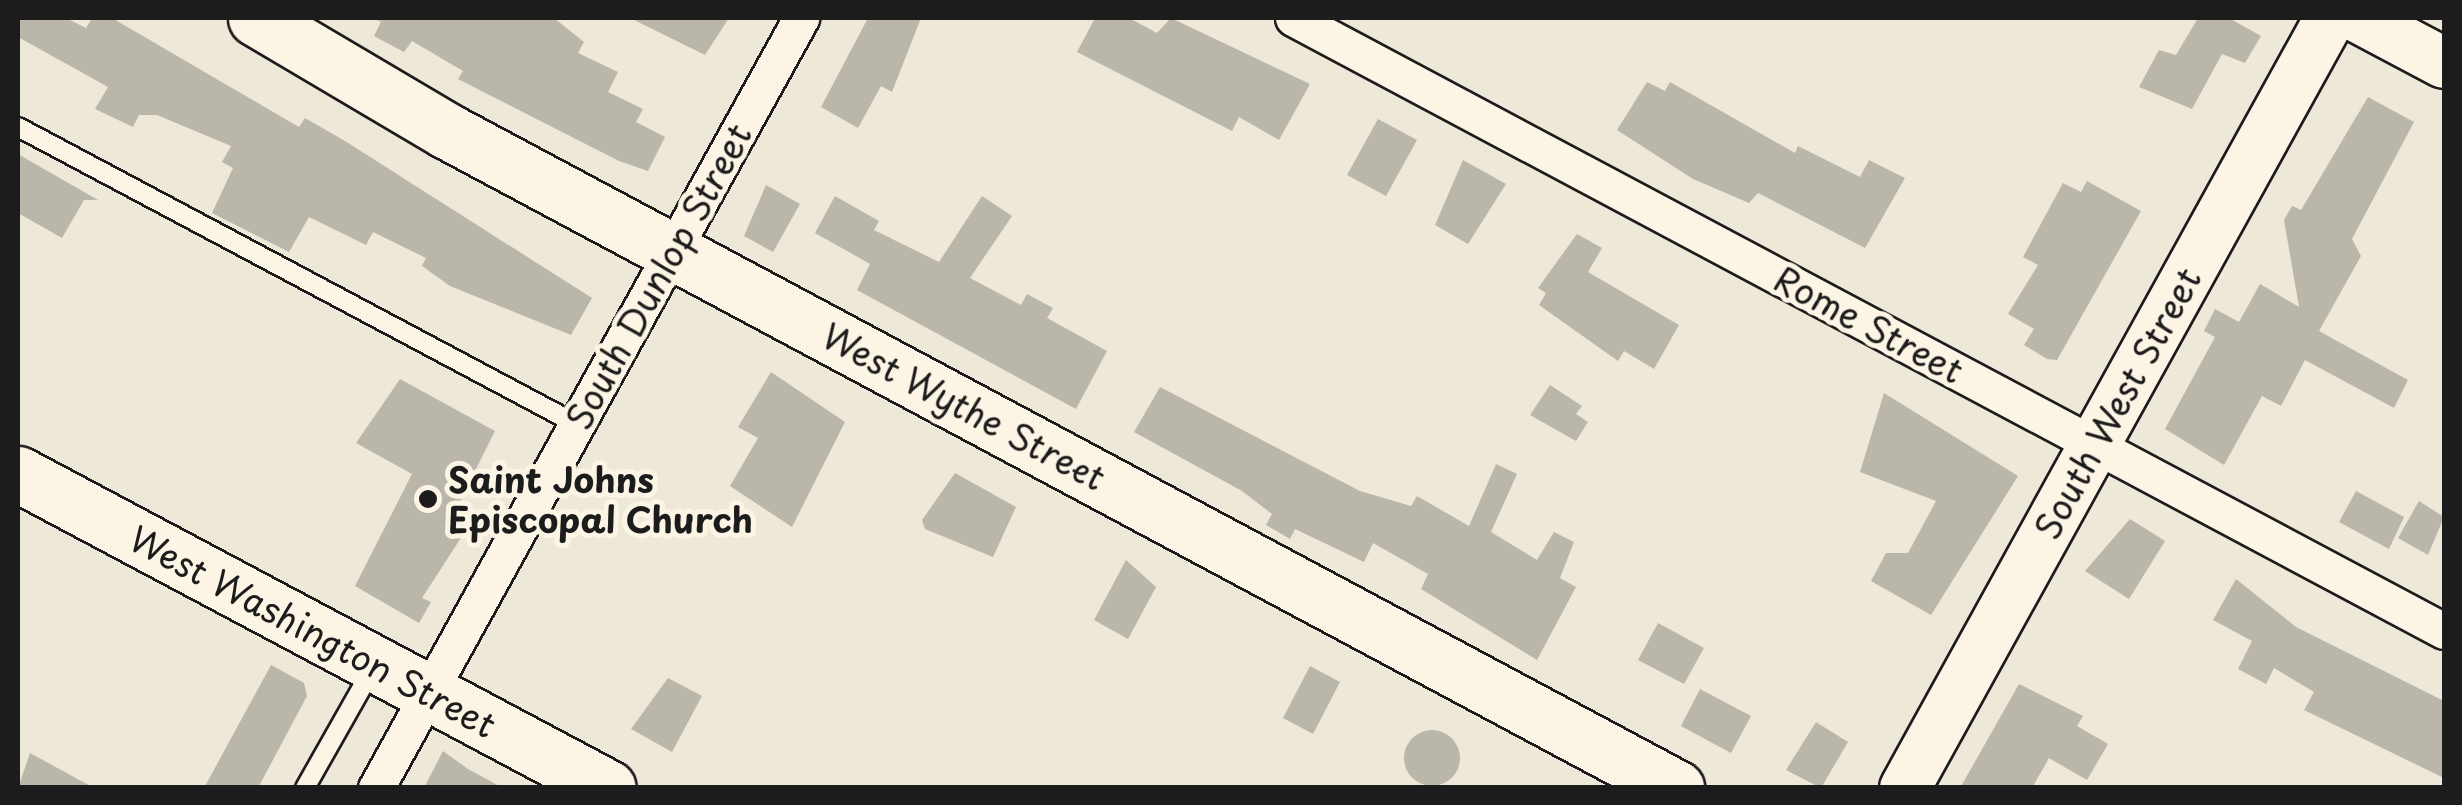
<!DOCTYPE html>
<html>
<head>
<meta charset="utf-8">
<style>
	body { margin:0 }
	#map { position:relative; width:2462px; height:805px; overflow:hidden; background:#eee8d9; font-family:"Playpen Sans",sans-serif }
	div>[style] { position:absolute }
	[style*='--x'] { left:calc(var(--x)*1px); top:calc(var(--y)*1px); width:calc(var(--w)*1px); rotate:calc(var(--a)*1deg) }
	.building>* { inset:0; background:#bab6aa }
	.round { border-radius:50% }
	.roads { filter:drop-shadow(2px 0 #1c1c1c) drop-shadow(-2px 0 #1c1c1c) drop-shadow(0 2px #1c1c1c) drop-shadow(0 -2px #1c1c1c) }
	.lane>* { height:18px; margin:-9px; padding:0 9px; transform-origin:9px; border-radius:9px; background:#fcf5e5 }
	.street>* { height:35px; margin:-17.5px; padding:0 17.5px; transform-origin:17.5px; border-radius:17.5px; background:#fcf5e5 }
	.secondary>* { height:50px; margin:-25px; padding:0 25px; transform-origin:25px; border-radius:25px; background:#fcf5e5 }
	.primary>* { height:55px; margin:-27.5px; padding:0 27.5px; transform-origin:27.5px; border-radius:27.5px; background:#fcf5e5 }
	.dots>* { width:28px; height:28px; translate:-50% -50%; box-sizing:border-box; border:5px solid #fcf5e5; border-radius:50% }
	span { translate:-50% -50%; white-space:nowrap; text-align:center; line-height:1.15; -webkit-text-stroke:10px #fcf5e5; paint-order:stroke }
	.street-label { font-size:35px; color:#1c1c1c }
	.poi-label { font-size:35px; color:#1c1c1c; font-weight:700 }
	.left { translate:0 -50%; text-align:left }
	.frame { position:absolute; inset:0; border:20px solid #1c1c1c; pointer-events:none }
</style>
</head>
<body>
<div id="map">
	<div class="building">
		<div style="clip-path:polygon(18px 18px,66px 18px,86px 28px,92px 18px,112px 18px,299px 127px,305px 118px,345px 141px,592px 298px,571px 335px,450px 286px,422px 266px,426px 258px,373px 232px,366px 245px,309px 217px,289px 252px,212px 213px,233px 168px,222px 162px,231px 146px,157px 115px,139px 115px,133px 127px,95px 109px,108px 87px,18px 37px)"></div>
		<div style="clip-path:polygon(373px 18px,554px 18px,584px 42px,578px 53px,618px 72px,608px 92px,643px 109px,636px 122px,665px 137px,648px 171px,619px 161px,458px 79px,463px 71px,412px 41px,404px 52px,374px 36px,381px 22px)"></div>
		<div style="clip-path:polygon(630px 18px,729px 18px,705px 55px)"></div>
		<div style="clip-path:polygon(868px 18px,921px 18px,892px 92px,881px 86px,858px 128px,821px 107px)"></div>
		<div style="clip-path:polygon(1095px 18px,1129px 18px,1157px 33px,1171px 18px,1310px 84px,1279px 140px,1239px 117px,1232px 131px,1077px 52px)"></div>
		<div style="clip-path:polygon(2198px 18px,2229px 18px,2261px 36px,2245px 63px,2222px 54px,2192px 109px,2139px 87px,2159px 50px,2176px 55px)"></div>
		<div style="clip-path:polygon(1647px 82px,1665px 91px,1670px 82px,1795px 153px,1798px 146px,1860px 177px,1869px 160px,1905px 178px,1865px 248px,1758px 193px,1749px 203px,1693px 179px,1617px 130px)"></div>
		<div style="clip-path:polygon(2368px 97px,2414px 122px,2352px 239px,2361px 256px,2319px 331px,2408px 380px,2394px 408px,2305px 360px,2281px 406px,2262px 396px,2224px 465px,2165px 429px,2215px 337px,2204px 331px,2215px 309px,2239px 322px,2260px 284px,2299px 307px,2284px 220px,2292px 206px,2301px 210px)"></div>
		<div style="clip-path:polygon(1378px 119px,1417px 140px,1386px 196px,1347px 175px)"></div>
		<div style="clip-path:polygon(18px 154px,98px 200px,84px 200px,62px 238px,18px 213px)"></div>
		<div style="clip-path:polygon(1463px 160px,1506px 184px,1468px 244px,1435px 225px)"></div>
		<div style="clip-path:polygon(2087px 181px,2141px 211px,2057px 360px,2047px 359px,2024px 345px,2034px 329px,2008px 314px,2038px 265px,2023px 257px,2063px 183px,2081px 192px)"></div>
		<div style="clip-path:polygon(766px 185px,800px 204px,773px 252px,744px 236px)"></div>
		<div style="clip-path:polygon(835px 196px,879px 221px,874px 230px,939px 262px,982px 196px,1012px 216px,970px 278px,1021px 305px,1027px 294px,1053px 308px,1047px 318px,1107px 351px,1076px 409px,857px 290px,870px 264px,815px 233px)"></div>
		<div style="clip-path:polygon(1577px 234px,1602px 248px,1588px 272px,1679px 325px,1654px 369px,1624px 351px,1618px 361px,1539px 305px,1546px 293px,1538px 288px)"></div>
		<div style="clip-path:polygon(771px 372px,845px 422px,792px 527px,730px 486px,758px 438px,738px 427px)"></div>
		<div style="clip-path:polygon(400px 379px,495px 431px,458px 505px,470px 512px,468px 527px,422px 598px,431px 602px,419px 623px,355px 586px,412px 474px,356px 443px)"></div>
		<div style="clip-path:polygon(1550px 385px,1582px 406px,1576px 414px,1588px 422px,1576px 441px,1530px 415px)"></div>
		<div style="clip-path:polygon(1160px 387px,1360px 491px,1411px 506px,1417px 496px,1469px 526px,1496px 464px,1517px 474px,1491px 532px,1537px 560px,1554px 532px,1574px 542px,1560px 578px,1576px 587px,1537px 660px,1421px 589px,1428px 574px,1373px 543px,1364px 562px,1295px 529px,1290px 539px,1266px 525px,1272px 514px,1242px 491px,1134px 432px)"></div>
		<div style="clip-path:polygon(1884px 393px,2018px 476px,1931px 615px,1871px 581px,1886px 553px,1908px 553px,1936px 501px,1860px 472px)"></div>
		<div style="clip-path:polygon(955px 473px,1016px 507px,993px 557px,925px 529px,922px 520px)"></div>
		<div style="clip-path:polygon(2356px 491px,2404px 517px,2389px 549px,2339px 522px)"></div>
		<div style="clip-path:polygon(2419px 501px,2444px 517px,2428px 555px,2398px 538px)"></div>
		<div style="clip-path:polygon(2130px 519px,2165px 541px,2129px 599px,2085px 571px)"></div>
		<div style="clip-path:polygon(1126px 560px,1156px 587px,1128px 639px,1094px 620px)"></div>
		<div style="clip-path:polygon(2236px 579px,2296px 627px,2444px 701px,2444px 778px,2304px 710px,2314px 692px,2274px 668px,2266px 684px,2238px 669px,2252px 641px,2213px 620px)"></div>
		<div style="clip-path:polygon(1658px 623px,1704px 648px,1684px 684px,1638px 660px)"></div>
		<div style="clip-path:polygon(271px 665px,304px 683px,307px 696px,258px 788px,204px 788px)"></div>
		<div style="clip-path:polygon(1310px 666px,1340px 682px,1313px 734px,1283px 718px)"></div>
		<div style="clip-path:polygon(668px 678px,702px 696px,672px 752px,631px 729px)"></div>
		<div style="clip-path:polygon(2019px 684px,2083px 716px,2077px 726px,2108px 744px,2087px 780px,2049px 758px,2032px 788px,1960px 788px)"></div>
		<div style="clip-path:polygon(1700px 689px,1751px 716px,1731px 753px,1681px 726px)"></div>
		<div style="clip-path:polygon(1816px 722px,1848px 742px,1821px 788px,1786px 770px)"></div>
		<div class="round" style="left:1404px;top:730px;width:56px;height:56px"></div>
		<div style="clip-path:polygon(443px 751px,468px 769px,503px 788px,424px 788px)"></div>
		<div style="clip-path:polygon(30px 753px,94px 788px,18px 788px)"></div>
	</div>
	<div class="roads">
		<div class="lane">
			<div style="--x:18;--y:127;--w:632;--a:28.02"></div>
			<div style="--x:305;--y:788;--w:138;--a:-60.5"></div>
		</div>
		<div class="street">
			<div style="--x:1293;--y:18;--w:1304;--a:28.04"></div>
			<div style="--x:376;--y:788;--w:880;--a:-61.1"></div>
		</div>
		<div class="secondary">
			<div style="--x:2359;--y:18;--w:96;--a:27.9"></div>
			<div style="--x:1905;--y:788;--w:880;--a:-61.1"></div>
		</div>
		<div class="primary">
			<div style="--x:256;--y:18;--w:222;--a:30.6"></div>
			<div style="--x:447;--y:131;--w:1394;--a:28.13"></div>
			<div style="--x:18;--y:474;--w:668;--a:28.02"></div>
		</div>
	</div>
	<div class="dots">
		<div style="left:428px;top:499px;background:#1c1c1c"></div>
	</div>
	<div class="street-label">
		<span style="left:658px;top:276px;rotate:-61deg">South Dunlop Street</span>
		<span style="left:1869px;top:324px;rotate:28deg">Rome Street</span>
		<span style="left:2117px;top:403px;rotate:-61deg">South West Street</span>
		<span style="left:964px;top:406px;rotate:28deg">West Wythe Street</span>
		<span style="left:313px;top:631px;rotate:28deg">West Washington Street</span>
	</div>
	<div class="poi-label">
		<span class="left" style="left:448px;top:499px">Saint Johns<br>Episcopal Church</span>
	</div>
	<div class="frame"></div>
</div>
</body>
</html>
